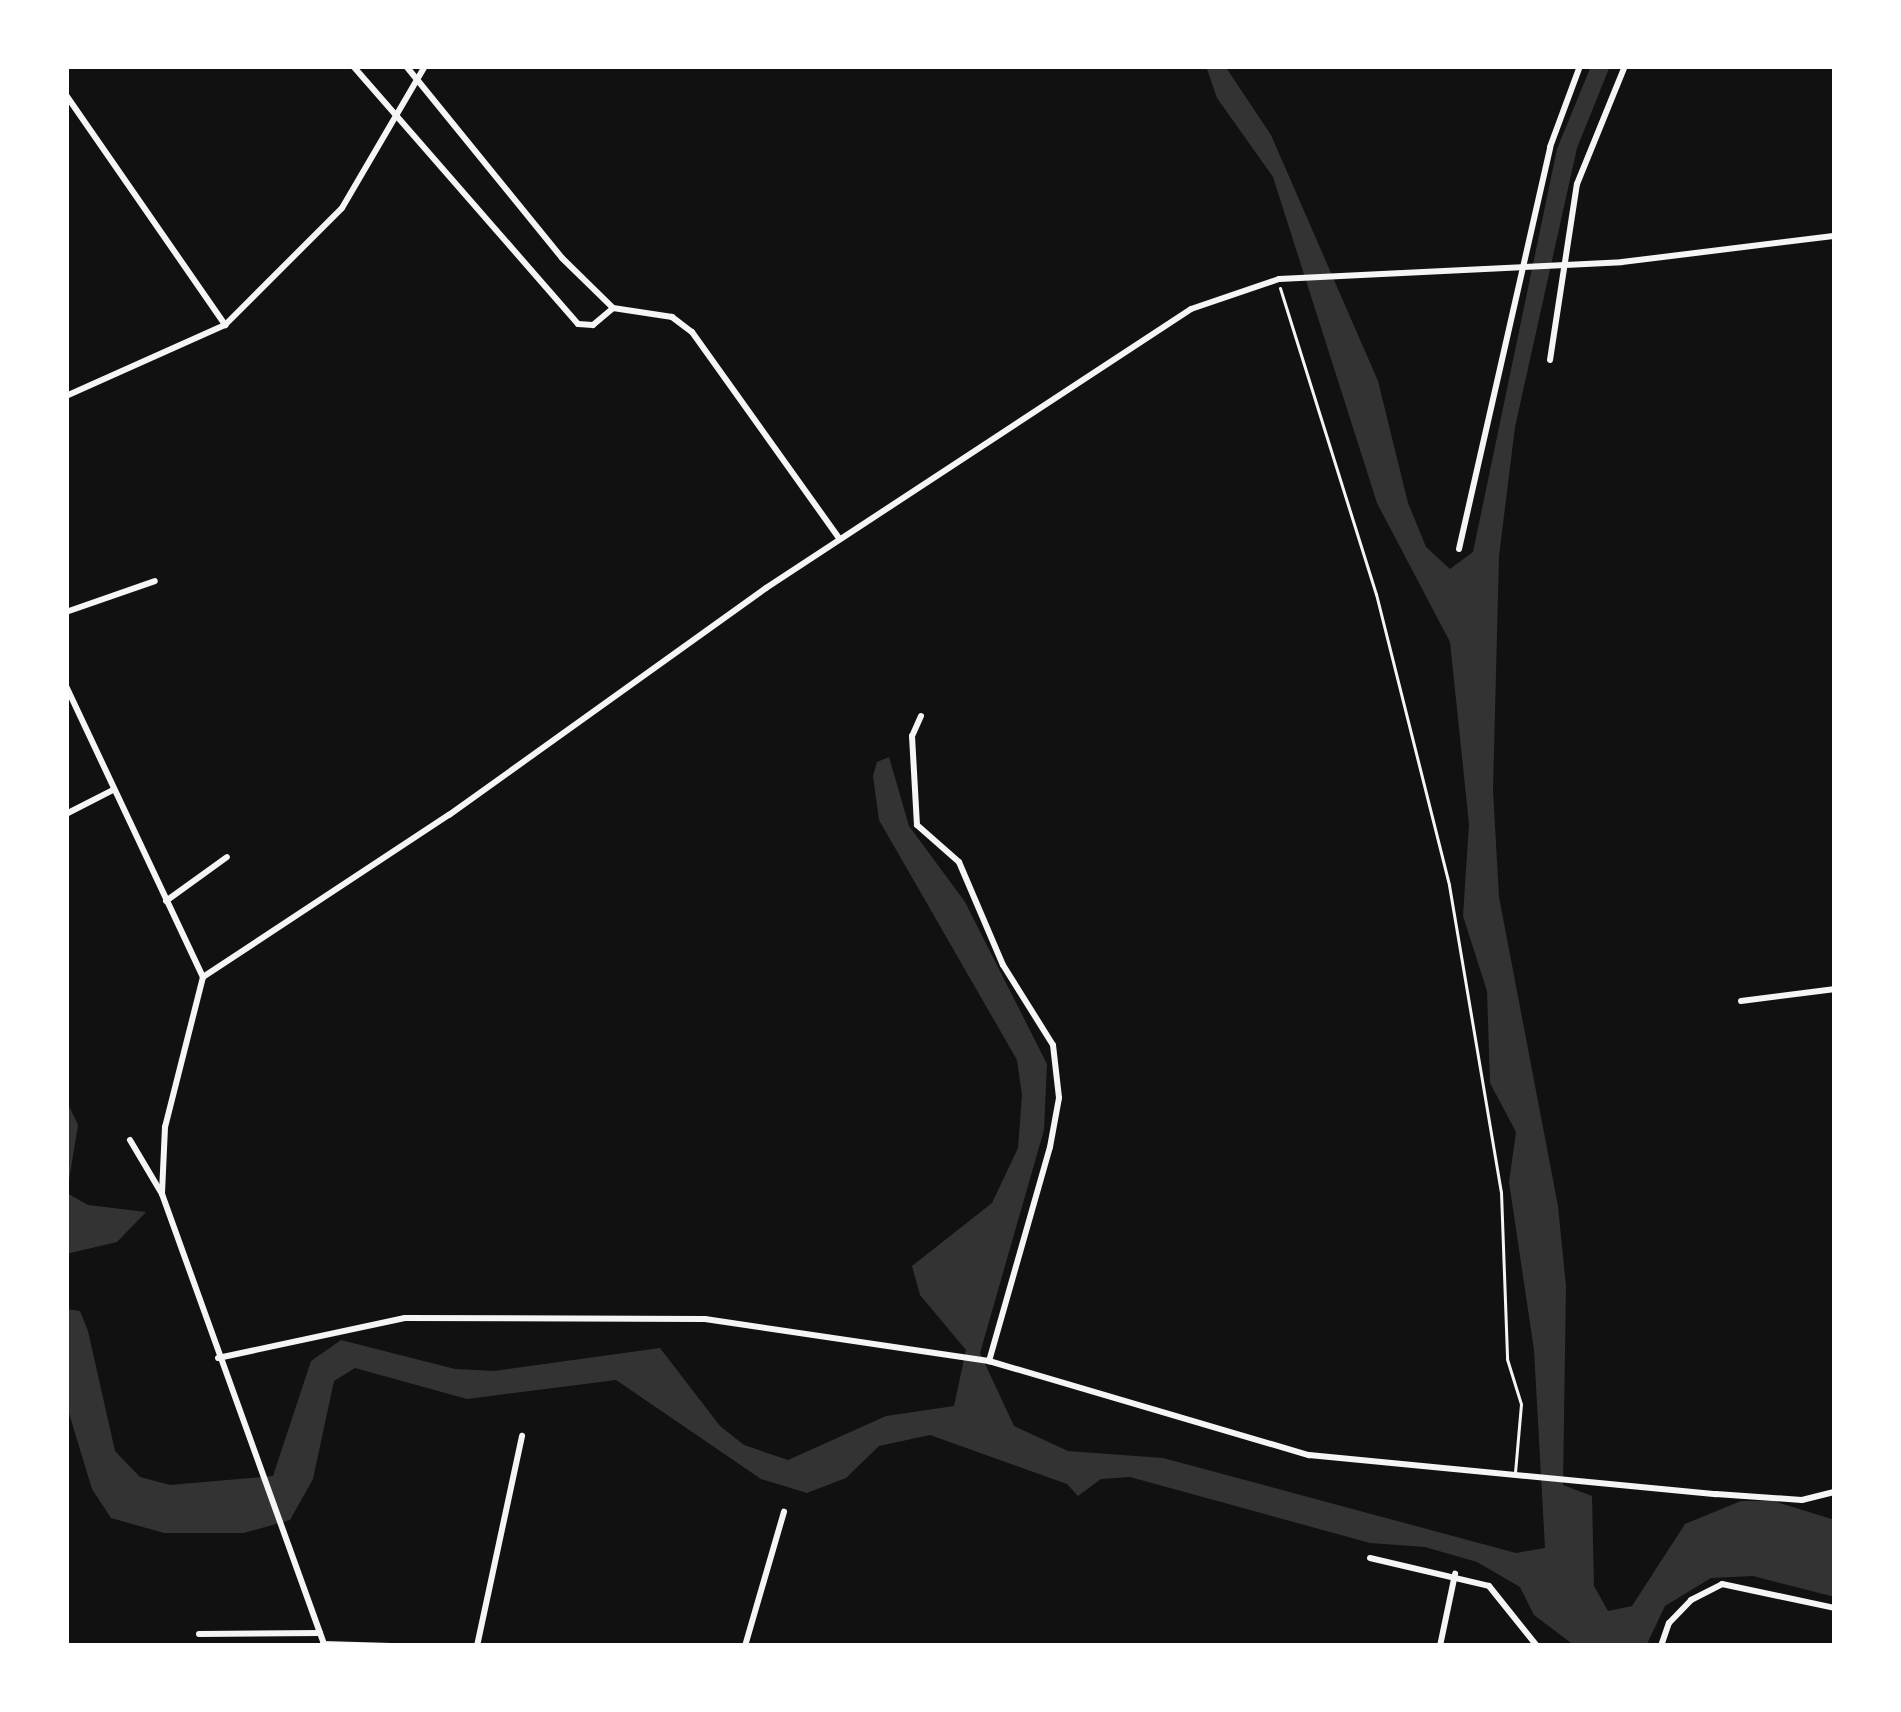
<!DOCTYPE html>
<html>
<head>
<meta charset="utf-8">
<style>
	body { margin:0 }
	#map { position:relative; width:1901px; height:1712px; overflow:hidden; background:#111; font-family:"Space Grotesk",sans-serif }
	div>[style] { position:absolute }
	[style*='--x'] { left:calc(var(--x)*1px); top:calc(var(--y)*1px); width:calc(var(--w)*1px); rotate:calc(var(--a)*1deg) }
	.water>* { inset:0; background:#333 }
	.service>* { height:3px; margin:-1.5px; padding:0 1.5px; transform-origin:1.5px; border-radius:1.5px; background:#f5f5f5 }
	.minor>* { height:6px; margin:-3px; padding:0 3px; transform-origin:3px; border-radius:3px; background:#f5f5f5 }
	.tertiary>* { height:6px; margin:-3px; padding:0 3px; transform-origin:3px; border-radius:3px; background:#f5f5f5 }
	span { translate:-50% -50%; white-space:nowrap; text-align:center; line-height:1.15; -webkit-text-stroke:10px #fff; paint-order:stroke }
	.frame { position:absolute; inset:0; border:69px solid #fff; pointer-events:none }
</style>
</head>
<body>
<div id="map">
	<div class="water">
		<div style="clip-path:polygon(1206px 66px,1225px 66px,1271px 135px,1378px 381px,1408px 503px,1426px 547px,1450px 569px,1473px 552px,1557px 149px,1591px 66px,1610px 66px,1577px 148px,1515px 427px,1499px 556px,1493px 790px,1499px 897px,1558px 1206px,1566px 1286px,1563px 1485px,1592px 1496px,1594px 1586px,1608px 1611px,1632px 1606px,1685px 1524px,1741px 1501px,1773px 1501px,1835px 1520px,1835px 1597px,1753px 1576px,1711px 1578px,1665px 1606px,1646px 1646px,1575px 1646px,1534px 1615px,1520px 1587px,1477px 1562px,1425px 1547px,1370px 1543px,1130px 1477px,1101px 1479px,1078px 1496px,1067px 1484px,930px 1435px,879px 1446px,846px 1478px,807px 1493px,761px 1479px,616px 1380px,467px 1399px,355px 1368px,334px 1381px,313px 1479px,290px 1520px,244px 1533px,164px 1533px,111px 1518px,92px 1489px,68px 1410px,66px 1309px,80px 1311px,88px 1331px,115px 1451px,140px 1477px,170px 1485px,273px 1476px,311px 1361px,341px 1340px,455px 1369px,494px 1371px,660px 1348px,720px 1426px,744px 1445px,788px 1460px,886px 1416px,954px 1406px,966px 1350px,920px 1295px,912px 1266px,992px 1203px,1018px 1148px,1022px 1095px,1017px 1060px,879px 820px,873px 776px,877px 762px,889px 757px,909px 826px,965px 902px,1047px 1064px,1044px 1130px,980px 1353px,1014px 1426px,1068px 1451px,1163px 1458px,1516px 1553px,1545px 1548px,1534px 1350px,1509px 1182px,1516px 1132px,1490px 1083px,1487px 991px,1463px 916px,1469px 824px,1450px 642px,1377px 503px,1273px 177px,1217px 98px)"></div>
		<div style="clip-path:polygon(66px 1100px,78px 1125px,67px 1193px,88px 1205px,146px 1212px,117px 1242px,66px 1254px)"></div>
	</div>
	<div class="service">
		<div style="--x:1280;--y:288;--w:321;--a:72.6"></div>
		<div style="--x:1376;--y:594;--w:300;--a:75.9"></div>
		<div style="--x:1449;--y:885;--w:311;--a:80.4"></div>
		<div style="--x:1501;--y:1192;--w:167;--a:87.9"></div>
		<div style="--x:1507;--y:1359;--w:47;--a:72.7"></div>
		<div style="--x:1521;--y:1404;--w:69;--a:95"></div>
	</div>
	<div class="minor">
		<div style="--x:353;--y:66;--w:342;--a:48.9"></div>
		<div style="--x:578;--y:324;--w:15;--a:4"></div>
		<div style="--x:593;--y:325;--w:26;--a:-40"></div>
		<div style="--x:406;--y:66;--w:247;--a:50.9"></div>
		<div style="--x:562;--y:258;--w:71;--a:44.4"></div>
		<div style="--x:613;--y:308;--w:60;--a:8.7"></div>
		<div style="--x:672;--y:317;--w:25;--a:37"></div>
		<div style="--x:692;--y:332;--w:253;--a:54.5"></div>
		<div style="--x:66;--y:95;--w:280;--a:55.3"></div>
		<div style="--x:1550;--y:360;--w:178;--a:-81.3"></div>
		<div style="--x:1577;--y:184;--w:127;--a:-67.9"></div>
		<div style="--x:1459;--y:549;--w:412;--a:-77.2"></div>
		<div style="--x:1550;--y:147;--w:86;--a:-69.7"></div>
		<div style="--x:66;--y:612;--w:94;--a:-19.2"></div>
		<div style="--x:921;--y:716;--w:22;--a:114"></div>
		<div style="--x:912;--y:736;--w:89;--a:86.8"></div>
		<div style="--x:917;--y:825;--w:56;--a:41.4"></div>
		<div style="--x:959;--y:862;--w:112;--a:66.9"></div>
		<div style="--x:1003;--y:965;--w:94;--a:58"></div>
		<div style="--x:1053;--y:1045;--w:53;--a:83.5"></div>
		<div style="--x:1059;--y:1098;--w:50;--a:100.4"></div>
		<div style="--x:1050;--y:1147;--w:223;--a:105.9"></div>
		<div style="--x:66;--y:814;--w:53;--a:-27.1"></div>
		<div style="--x:166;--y:901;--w:75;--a:-35.8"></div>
		<div style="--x:203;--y:977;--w:295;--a:-33.4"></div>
		<div style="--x:449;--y:815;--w:390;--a:-35.6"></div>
		<div style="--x:766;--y:588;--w:508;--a:-33.28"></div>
		<div style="--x:1191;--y:309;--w:93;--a:-18.8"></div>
		<div style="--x:1279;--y:279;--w:343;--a:-2.8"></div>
		<div style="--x:1622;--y:262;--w:215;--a:-7"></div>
		<div style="--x:1741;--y:1001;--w:95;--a:-7.3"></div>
		<div style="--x:130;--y:1140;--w:63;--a:59.3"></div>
		<div style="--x:218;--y:1358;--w:191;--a:-12.1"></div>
		<div style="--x:405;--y:1318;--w:300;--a:0.2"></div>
		<div style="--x:705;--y:1319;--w:287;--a:8.4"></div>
		<div style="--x:989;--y:1361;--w:334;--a:16.4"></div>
		<div style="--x:1309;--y:1455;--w:409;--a:5.5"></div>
		<div style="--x:1716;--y:1494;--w:86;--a:4"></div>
		<div style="--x:1802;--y:1500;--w:34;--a:-14"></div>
		<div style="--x:1370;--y:1558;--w:122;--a:13.2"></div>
		<div style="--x:1489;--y:1586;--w:77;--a:51.3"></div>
		<div style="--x:199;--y:1634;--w:121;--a:-0.5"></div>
		<div style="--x:323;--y:1644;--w:68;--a:1.7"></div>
		<div style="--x:477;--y:1646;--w:215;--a:-77.9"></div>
		<div style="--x:745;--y:1646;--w:140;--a:-73.8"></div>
		<div style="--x:1440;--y:1646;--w:74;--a:-78.2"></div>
		<div style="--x:1661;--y:1646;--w:24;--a:-71"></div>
		<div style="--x:1669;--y:1623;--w:32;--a:-46"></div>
		<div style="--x:1691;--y:1600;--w:35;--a:-27"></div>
		<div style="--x:1722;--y:1584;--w:116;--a:12"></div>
	</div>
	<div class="tertiary">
		<div style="--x:66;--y:396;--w:174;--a:-24.1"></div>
		<div style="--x:225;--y:325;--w:165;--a:-45"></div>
		<div style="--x:342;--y:208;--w:164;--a:-59.7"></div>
		<div style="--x:66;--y:686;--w:322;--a:64.8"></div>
		<div style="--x:203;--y:977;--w:155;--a:104.2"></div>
		<div style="--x:165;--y:1127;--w:67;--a:92.6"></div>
		<div style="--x:162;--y:1194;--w:480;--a:70.2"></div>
	</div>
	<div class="frame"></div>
</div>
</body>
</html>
